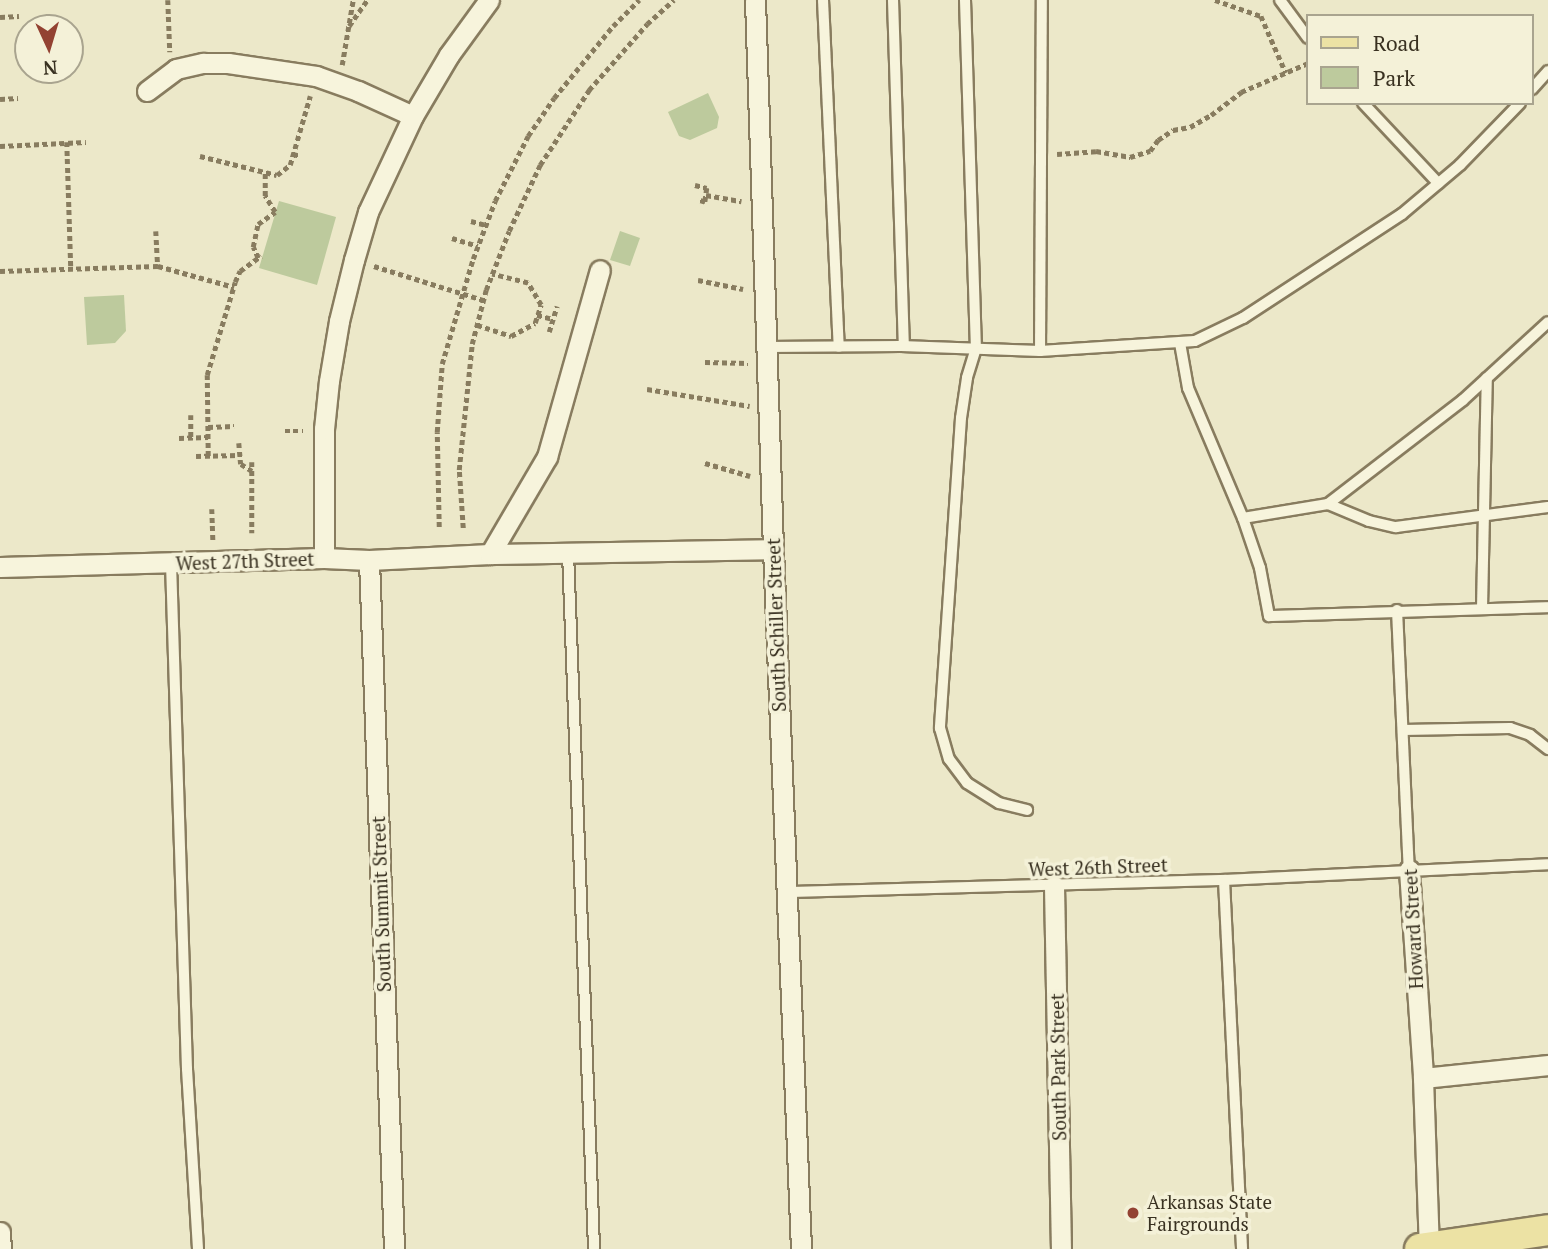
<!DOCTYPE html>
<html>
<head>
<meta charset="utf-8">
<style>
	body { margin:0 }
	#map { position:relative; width:1548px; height:1249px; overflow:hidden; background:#ece8c9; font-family:"PT Serif",serif }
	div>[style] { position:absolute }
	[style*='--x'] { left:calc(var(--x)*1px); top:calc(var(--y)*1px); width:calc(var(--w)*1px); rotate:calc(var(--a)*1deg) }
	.green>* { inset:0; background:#bdca9d }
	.path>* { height:4.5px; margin-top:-2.25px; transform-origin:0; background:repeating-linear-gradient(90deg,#887c5f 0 5px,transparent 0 8.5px) }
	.roads { filter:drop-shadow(2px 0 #887c5f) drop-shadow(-2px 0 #887c5f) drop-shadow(0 2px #887c5f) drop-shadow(0 -2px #887c5f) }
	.service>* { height:10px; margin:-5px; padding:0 5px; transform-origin:5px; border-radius:5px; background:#f7f4dc }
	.minor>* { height:19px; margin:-9.5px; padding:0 9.5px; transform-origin:9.5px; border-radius:9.5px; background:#f7f4dc }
	.primary>* { height:30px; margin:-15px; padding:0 15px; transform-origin:15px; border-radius:15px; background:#ece2a4 }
	.dots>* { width:19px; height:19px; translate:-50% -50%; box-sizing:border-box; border:4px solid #f4f1d8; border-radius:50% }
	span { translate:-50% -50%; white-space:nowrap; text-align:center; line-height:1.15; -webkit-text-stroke:7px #f4f1d8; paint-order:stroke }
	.street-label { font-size:19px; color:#393121 }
	.poi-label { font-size:19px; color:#393121 }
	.left { translate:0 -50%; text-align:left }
	.legend { position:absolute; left:1306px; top:14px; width:228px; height:91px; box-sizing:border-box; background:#f4f1d8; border:2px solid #a9a48f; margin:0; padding:9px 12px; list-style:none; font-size:21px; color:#393121 }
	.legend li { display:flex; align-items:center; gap:14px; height:35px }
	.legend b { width:35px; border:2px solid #a9a48f }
	.north { position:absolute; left:14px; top:14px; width:70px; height:70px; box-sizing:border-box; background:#f4f1d8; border:2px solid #a9a48f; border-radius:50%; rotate:176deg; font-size:19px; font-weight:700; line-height:28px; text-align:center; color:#393121 }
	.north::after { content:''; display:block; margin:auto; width:24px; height:32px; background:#934232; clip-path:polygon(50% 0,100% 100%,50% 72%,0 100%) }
</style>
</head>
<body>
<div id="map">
	<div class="green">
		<div style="clip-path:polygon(708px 93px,719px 117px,717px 128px,690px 140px,679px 136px,668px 112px)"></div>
		<div style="clip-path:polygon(279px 201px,336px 217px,317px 285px,259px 268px)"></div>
		<div style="clip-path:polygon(620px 231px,640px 238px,630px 266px,610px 260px)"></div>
		<div style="clip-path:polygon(124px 295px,126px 331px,115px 343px,87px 345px,84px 297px)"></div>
	</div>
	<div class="path">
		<div style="--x:168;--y:0;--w:52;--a:87.8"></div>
		<div style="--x:1215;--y:0;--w:49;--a:19.2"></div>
		<div style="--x:1261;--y:16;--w:62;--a:66.3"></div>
		<div style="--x:0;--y:17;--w:19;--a:-3"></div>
		<div style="--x:349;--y:26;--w:32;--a:-55"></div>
		<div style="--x:342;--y:65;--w:66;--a:-80.4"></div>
		<div style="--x:0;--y:99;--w:18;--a:-3"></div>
		<div style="--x:67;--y:142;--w:127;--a:88.2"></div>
		<div style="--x:0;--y:146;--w:86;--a:-2.7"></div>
		<div style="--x:293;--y:154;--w:8;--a:14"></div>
		<div style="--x:1057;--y:154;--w:39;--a:-4"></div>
		<div style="--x:1096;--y:151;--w:35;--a:10"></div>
		<div style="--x:1130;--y:157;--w:21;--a:-17"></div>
		<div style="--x:1150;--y:151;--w:14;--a:-54"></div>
		<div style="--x:1158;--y:140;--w:18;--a:-34"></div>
		<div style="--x:1173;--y:130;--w:17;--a:-10"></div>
		<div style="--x:1190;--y:127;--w:24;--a:-30"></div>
		<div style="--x:1211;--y:115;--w:38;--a:-37"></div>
		<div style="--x:1241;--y:92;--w:73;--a:-23.4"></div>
		<div style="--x:200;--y:156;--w:79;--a:13.9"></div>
		<div style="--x:277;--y:175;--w:16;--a:-38"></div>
		<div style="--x:290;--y:165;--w:72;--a:-73.8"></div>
		<div style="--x:695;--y:185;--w:12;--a:14"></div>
		<div style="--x:707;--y:188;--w:14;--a:98"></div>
		<div style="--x:705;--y:202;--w:7;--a:-164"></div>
		<div style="--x:706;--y:195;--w:36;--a:10"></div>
		<div style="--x:471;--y:221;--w:16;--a:15"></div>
		<div style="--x:156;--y:231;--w:35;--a:87"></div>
		<div style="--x:452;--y:238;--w:27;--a:17"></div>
		<div style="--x:258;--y:258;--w:12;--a:-114"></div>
		<div style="--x:253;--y:247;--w:24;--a:-78"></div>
		<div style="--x:258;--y:224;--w:21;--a:-35"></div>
		<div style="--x:275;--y:212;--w:19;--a:-122"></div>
		<div style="--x:265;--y:196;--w:23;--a:-90"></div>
		<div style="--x:374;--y:266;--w:114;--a:17.3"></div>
		<div style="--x:0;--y:271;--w:158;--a:-1.8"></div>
		<div style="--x:158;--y:266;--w:79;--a:15.4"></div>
		<div style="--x:698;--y:280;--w:46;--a:11.3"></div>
		<div style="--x:537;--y:315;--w:16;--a:14"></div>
		<div style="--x:477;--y:325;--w:36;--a:18"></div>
		<div style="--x:511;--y:336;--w:27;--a:-28"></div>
		<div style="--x:535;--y:323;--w:19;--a:-72"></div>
		<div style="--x:541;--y:305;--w:26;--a:-121"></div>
		<div style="--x:528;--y:283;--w:37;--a:-166"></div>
		<div style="--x:549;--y:332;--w:27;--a:-73"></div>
		<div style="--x:705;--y:362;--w:43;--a:1.3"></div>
		<div style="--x:647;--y:389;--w:104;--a:9.4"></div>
		<div style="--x:191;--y:415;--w:22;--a:90"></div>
		<div style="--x:208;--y:427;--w:26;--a:-2"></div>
		<div style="--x:285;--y:431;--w:18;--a:0"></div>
		<div style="--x:179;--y:438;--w:29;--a:-2"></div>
		<div style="--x:239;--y:443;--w:21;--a:85"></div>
		<div style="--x:241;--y:464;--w:13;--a:32"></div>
		<div style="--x:196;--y:456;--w:43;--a:-1.3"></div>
		<div style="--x:208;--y:456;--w:81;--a:-90.7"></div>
		<div style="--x:207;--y:375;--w:97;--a:-73.2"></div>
		<div style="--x:235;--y:282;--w:12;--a:-66"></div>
		<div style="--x:240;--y:271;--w:26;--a:-36"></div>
		<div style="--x:252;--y:462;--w:71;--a:90"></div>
		<div style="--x:705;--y:463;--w:47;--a:16.1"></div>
		<div style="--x:212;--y:509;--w:31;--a:88"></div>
		<div style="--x:439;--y:527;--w:95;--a:-91.2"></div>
		<div style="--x:437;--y:432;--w:68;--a:-85.8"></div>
		<div style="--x:442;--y:364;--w:109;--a:-73.6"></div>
		<div style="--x:473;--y:259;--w:62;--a:-69.2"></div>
		<div style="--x:495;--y:201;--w:73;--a:-63.1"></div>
		<div style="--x:528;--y:136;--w:46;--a:-55.6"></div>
		<div style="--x:554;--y:98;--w:93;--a:-50.7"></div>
		<div style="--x:613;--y:26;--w:37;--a:-45"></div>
		<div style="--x:463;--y:528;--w:58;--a:-93.9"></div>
		<div style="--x:459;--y:470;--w:127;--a:-84.1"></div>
		<div style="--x:472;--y:344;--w:56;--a:-75.5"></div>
		<div style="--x:486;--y:290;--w:63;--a:-68.7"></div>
		<div style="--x:509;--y:231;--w:73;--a:-64.8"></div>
		<div style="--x:540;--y:165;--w:90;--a:-56.8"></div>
		<div style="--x:589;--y:90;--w:88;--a:-48.7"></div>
		<div style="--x:647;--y:24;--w:36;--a:-42"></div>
	</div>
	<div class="roads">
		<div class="service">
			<div style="--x:823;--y:0;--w:347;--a:87.4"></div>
			<div style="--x:893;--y:0;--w:346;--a:88.2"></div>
			<div style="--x:965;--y:0;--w:348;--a:88.2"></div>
			<div style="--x:976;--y:348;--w:31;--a:107"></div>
			<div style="--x:967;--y:378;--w:40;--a:98.5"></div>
			<div style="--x:961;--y:418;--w:311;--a:93.9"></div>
			<div style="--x:940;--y:728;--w:32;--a:74"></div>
			<div style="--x:949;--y:759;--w:30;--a:53"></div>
			<div style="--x:967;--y:783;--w:38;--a:32"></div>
			<div style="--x:999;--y:803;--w:29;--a:14"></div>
			<div style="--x:1280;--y:0;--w:47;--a:53.6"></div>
			<div style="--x:1532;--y:89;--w:24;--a:-48"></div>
			<div style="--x:1363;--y:103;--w:110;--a:46.8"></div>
			<div style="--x:1180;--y:343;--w:46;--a:79.9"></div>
			<div style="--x:1188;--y:388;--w:141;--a:67.1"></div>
			<div style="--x:1243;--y:518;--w:53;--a:71.2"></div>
			<div style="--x:1260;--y:568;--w:49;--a:79.4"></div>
			<div style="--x:1269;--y:616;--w:279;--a:-1.8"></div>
			<div style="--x:766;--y:347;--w:135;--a:-0.4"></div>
			<div style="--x:901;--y:346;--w:139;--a:2.1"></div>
			<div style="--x:1040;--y:351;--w:155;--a:-3.7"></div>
			<div style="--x:1195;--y:341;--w:53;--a:-25.6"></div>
			<div style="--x:1243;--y:318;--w:190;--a:-33.2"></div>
			<div style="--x:1402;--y:214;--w:76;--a:-40.2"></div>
			<div style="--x:1460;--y:165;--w:86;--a:-45.9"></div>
			<div style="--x:1040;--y:351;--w:351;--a:-89.7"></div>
			<div style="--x:1328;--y:504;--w:170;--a:-37.6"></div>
			<div style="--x:1463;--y:400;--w:115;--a:-42.5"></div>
			<div style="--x:1243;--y:518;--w:86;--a:-9.4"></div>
			<div style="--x:1328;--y:504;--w:44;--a:22.5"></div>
			<div style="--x:1369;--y:521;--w:28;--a:13"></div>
			<div style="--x:1396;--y:527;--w:153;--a:-7.5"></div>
			<div style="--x:568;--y:552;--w:697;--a:87.86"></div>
			<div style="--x:171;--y:563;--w:506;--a:88.19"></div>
			<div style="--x:187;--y:1069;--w:180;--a:86.5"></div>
			<div style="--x:1482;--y:608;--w:230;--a:-88.8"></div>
			<div style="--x:1397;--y:610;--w:260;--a:87.4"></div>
			<div style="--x:1403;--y:730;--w:107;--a:-1.1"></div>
			<div style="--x:1510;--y:728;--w:21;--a:19"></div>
			<div style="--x:1530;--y:735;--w:23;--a:38"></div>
			<div style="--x:1224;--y:880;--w:369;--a:87.2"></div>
			<div style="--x:787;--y:892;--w:437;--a:-1.6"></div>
			<div style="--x:1224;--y:880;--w:324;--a:-2.8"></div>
		</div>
		<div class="minor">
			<div style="--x:755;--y:0;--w:549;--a:88.12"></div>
			<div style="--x:773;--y:549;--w:701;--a:87.71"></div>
			<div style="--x:147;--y:91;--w:36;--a:-37"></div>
			<div style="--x:176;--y:69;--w:28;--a:-13"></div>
			<div style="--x:203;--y:63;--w:25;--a:0"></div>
			<div style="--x:228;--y:63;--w:89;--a:8.4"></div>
			<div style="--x:316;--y:76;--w:45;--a:19.7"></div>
			<div style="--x:358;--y:91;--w:60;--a:24.4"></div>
			<div style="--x:490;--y:554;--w:283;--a:-1"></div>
			<div style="--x:324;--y:558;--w:129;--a:-90"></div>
			<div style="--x:324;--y:429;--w:48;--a:-84.1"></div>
			<div style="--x:329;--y:381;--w:61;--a:-80.5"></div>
			<div style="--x:339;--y:321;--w:63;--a:-76.2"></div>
			<div style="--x:354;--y:260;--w:50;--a:-73.7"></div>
			<div style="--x:368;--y:212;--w:106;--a:-64.9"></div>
			<div style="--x:413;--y:116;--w:71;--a:-59.5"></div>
			<div style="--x:449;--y:55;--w:68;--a:-54"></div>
			<div style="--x:369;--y:560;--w:689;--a:87.92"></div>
			<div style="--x:0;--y:567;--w:324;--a:-1.6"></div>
			<div style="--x:324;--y:558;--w:45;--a:2.5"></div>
			<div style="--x:369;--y:560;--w:121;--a:-2.8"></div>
			<div style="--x:490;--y:554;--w:113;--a:-59.6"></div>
			<div style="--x:547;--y:457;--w:194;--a:-74.2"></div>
			<div style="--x:1409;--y:870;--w:208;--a:86.1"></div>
			<div style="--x:1423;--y:1078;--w:170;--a:88"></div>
			<div style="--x:1054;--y:886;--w:363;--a:88.9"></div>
			<div style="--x:1423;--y:1078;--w:126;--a:-5.9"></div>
			<div style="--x:0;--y:1232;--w:17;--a:87"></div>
		</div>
		<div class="primary">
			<div style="--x:1420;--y:1249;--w:129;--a:-8.4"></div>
		</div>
	</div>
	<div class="dots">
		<div style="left:1133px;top:1213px;background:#934232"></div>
	</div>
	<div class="street-label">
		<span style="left:245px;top:561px;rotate:-2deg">West 27th Street</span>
		<span style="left:776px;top:625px;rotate:-92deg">South Schiller Street</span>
		<span style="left:1098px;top:867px;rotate:-2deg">West 26th Street</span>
		<span style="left:381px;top:904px;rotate:-92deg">South Summit Street</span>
		<span style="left:1413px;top:929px;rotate:-93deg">Howard Street</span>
		<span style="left:1058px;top:1067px;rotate:-91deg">South Park Street</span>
	</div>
	<div class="poi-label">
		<span class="left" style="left:1147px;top:1213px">Arkansas State<br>Fairgrounds</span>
	</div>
	<ul class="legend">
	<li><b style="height:9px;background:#ece2a4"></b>Road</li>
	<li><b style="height:19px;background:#bdca9d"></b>Park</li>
	</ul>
	<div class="north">N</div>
</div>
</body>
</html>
